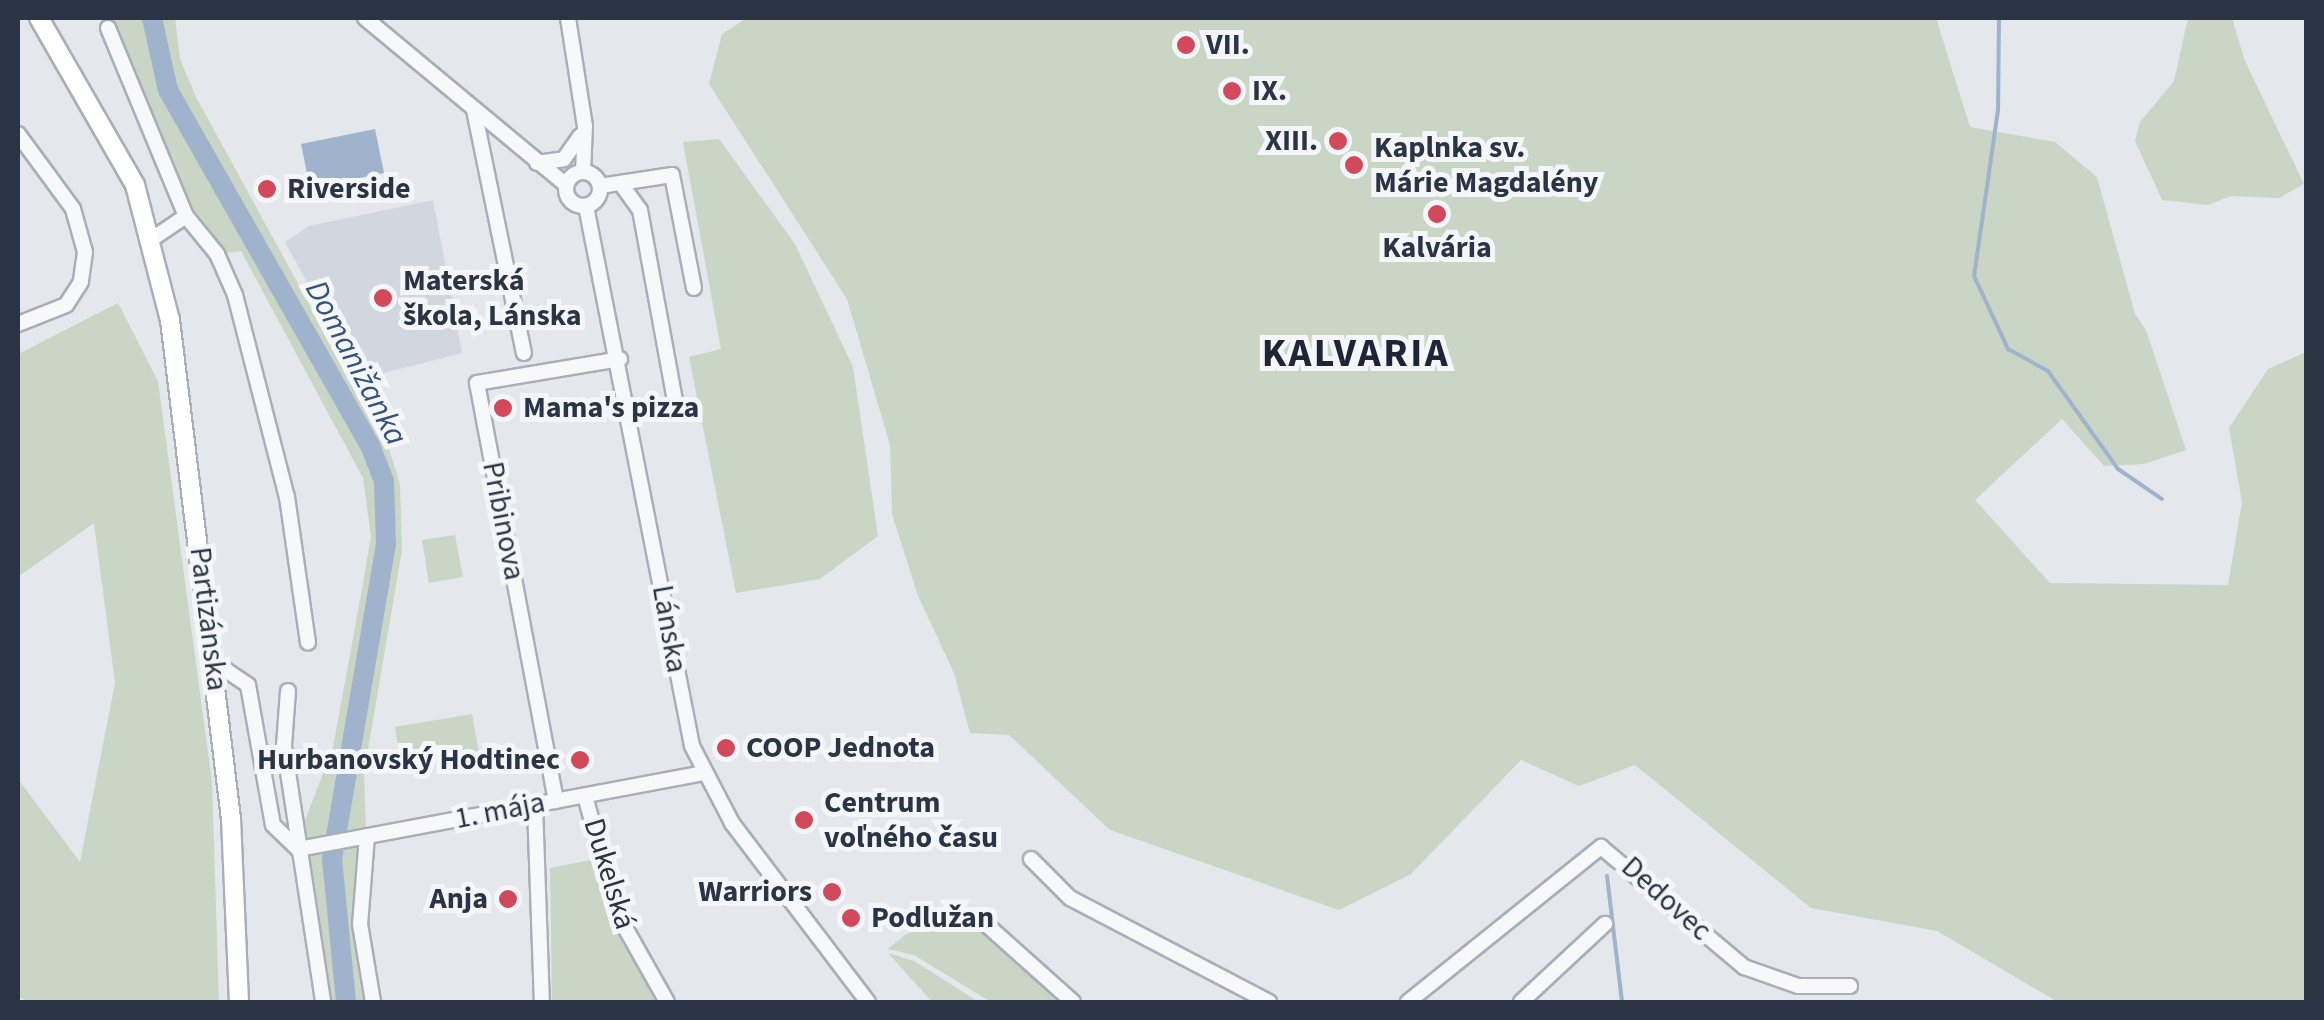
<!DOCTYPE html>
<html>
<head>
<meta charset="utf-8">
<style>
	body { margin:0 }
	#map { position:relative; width:2324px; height:1020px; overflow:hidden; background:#e4e7ec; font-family:"Source Sans 3",sans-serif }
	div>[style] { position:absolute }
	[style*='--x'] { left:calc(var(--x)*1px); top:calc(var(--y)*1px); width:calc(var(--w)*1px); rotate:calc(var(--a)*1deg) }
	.built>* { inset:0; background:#d2d6de }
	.green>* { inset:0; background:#c9d6c5 }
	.water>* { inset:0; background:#9fb4cc }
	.stream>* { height:4px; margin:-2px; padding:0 2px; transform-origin:2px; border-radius:2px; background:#9fb4cc }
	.river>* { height:20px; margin:-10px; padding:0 10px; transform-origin:10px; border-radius:10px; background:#9fb4cc }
	.roads { filter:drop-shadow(2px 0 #a9aeb7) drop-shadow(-2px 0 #a9aeb7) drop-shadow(0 2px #a9aeb7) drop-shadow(0 -2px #a9aeb7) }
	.minor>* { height:14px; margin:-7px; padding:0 7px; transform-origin:7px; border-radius:7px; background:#f7f8fa }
	.minor>.ring { margin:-7px; padding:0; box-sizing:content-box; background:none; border:14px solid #f7f8fa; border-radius:50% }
	.major>* { height:18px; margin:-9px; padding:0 9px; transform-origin:9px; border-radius:9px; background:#fff }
	.dots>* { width:28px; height:28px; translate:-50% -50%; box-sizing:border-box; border:5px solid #f4f6f9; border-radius:50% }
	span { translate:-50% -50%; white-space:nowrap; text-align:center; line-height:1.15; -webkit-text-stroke:10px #f4f6f9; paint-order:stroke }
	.poi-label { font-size:30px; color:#2b3445; font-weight:700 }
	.left { translate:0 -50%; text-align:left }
	.right { translate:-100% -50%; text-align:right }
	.street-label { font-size:30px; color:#2b3445 }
	.water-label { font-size:32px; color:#34527a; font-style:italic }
	.district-label { font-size:40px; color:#1d2536; font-weight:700; letter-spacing:2.5px }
	.frame { position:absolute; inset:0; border:20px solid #2b3445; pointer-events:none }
</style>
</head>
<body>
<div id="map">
	<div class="built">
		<div style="clip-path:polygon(433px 200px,462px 353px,360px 379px,285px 242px,309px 226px)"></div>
	</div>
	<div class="green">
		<div style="clip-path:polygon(106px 18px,175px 18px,180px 59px,196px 97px,390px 452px,400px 484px,402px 550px,364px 773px,366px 829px,297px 842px,333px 747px,362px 589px,371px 536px,363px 478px,241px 251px,217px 254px,186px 216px)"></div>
		<div style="clip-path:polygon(747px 18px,1936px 18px,1970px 127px,2055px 142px,2097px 177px,2135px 314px,2146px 330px,2186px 450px,2144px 464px,2104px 466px,2062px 419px,1975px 500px,2050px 583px,2228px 585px,2242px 502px,2229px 428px,2268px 369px,2306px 352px,2306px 1002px,2058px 1002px,1937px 931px,1811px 908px,1635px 765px,1579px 786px,1521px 760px,1411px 874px,1339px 910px,1110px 830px,1009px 735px,970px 733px,954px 673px,918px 596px,892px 514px,890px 445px,847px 299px,709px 84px,722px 34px)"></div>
		<div style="clip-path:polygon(2188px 18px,2232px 18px,2245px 61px,2304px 184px,2279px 198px,2231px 196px,2208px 205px,2162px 200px,2135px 141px,2140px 122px,2174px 81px)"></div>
		<div style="clip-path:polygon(719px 139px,795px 244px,853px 367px,878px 536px,820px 579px,736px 593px,689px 357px,721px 349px,683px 142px)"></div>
		<div style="clip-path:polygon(118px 303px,158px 381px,212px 782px,219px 1002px,30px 1002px,18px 997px,18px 779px,80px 862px,115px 683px,94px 523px,18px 577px,18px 354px)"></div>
		<div style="clip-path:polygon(455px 535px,463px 577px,429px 583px,422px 540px)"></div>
		<div style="clip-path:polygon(472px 714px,479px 753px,401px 765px,395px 727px)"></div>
		<div style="clip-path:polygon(366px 843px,360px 924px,373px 1002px,323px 1002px,299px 857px)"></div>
		<div style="clip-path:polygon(595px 859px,624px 939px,663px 1002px,552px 1002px,550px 868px)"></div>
		<div style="clip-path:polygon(954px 917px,972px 917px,1067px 1002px,991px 1002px,914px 955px,888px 949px,906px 934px)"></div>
		<div style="clip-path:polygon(888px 953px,914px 961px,979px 1002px,932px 1002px)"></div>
	</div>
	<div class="water">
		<div style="clip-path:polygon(375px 129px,384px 173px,310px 188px,301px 144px)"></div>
	</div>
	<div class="stream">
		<div style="--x:1999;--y:18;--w:92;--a:90.6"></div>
		<div style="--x:1998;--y:110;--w:168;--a:98.2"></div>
		<div style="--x:1974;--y:276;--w:81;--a:65"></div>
		<div style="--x:2008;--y:349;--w:46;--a:28.8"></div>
		<div style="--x:2048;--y:371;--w:120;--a:54.5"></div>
		<div style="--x:2118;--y:469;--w:53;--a:34.3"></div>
		<div style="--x:1607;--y:876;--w:127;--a:83.2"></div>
	</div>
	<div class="river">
		<div style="--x:152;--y:18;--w:74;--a:77.5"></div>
		<div style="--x:168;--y:90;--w:408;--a:60.4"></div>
		<div style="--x:370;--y:445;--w:39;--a:69"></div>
		<div style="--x:384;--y:481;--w:63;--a:88.2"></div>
		<div style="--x:386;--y:544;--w:320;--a:99.7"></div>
		<div style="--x:332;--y:859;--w:144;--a:84.4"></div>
	</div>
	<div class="roads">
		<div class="minor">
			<div style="--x:365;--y:18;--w:261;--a:39.7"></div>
			<div style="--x:568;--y:18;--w:109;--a:81.1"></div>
			<div style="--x:585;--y:126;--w:45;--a:92.5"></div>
			<div style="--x:108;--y:28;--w:204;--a:67.5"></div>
			<div style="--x:474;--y:110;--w:248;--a:78.4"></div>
			<div style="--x:18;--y:134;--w:93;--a:53.7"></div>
			<div style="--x:73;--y:209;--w:45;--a:74.4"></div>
			<div style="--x:85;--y:252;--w:30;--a:98"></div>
			<div style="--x:81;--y:282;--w:27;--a:123"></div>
			<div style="--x:66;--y:305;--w:52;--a:158.4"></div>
			<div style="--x:537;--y:163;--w:27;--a:-8"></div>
			<div style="--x:564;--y:159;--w:28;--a:-55"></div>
			<div class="ring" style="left:566px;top:172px;width:20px;height:20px"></div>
			<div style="--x:621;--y:184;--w:32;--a:54"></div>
			<div style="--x:640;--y:210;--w:205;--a:79.6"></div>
			<div style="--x:600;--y:186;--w:73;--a:-8.7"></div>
			<div style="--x:672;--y:175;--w:115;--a:79"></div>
			<div style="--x:586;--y:206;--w:550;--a:78.89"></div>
			<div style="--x:692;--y:746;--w:87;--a:62.5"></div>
			<div style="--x:732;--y:823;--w:225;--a:52.8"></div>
			<div style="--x:152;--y:239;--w:41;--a:-34.1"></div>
			<div style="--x:186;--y:216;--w:49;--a:50.8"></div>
			<div style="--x:217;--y:254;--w:45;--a:66.3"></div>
			<div style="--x:235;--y:295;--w:209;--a:75.6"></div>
			<div style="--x:287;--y:497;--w:147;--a:81.8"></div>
			<div style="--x:214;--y:662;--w:41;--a:34.1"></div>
			<div style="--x:248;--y:685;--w:142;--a:79.9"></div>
			<div style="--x:273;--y:825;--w:35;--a:44"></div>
			<div style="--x:288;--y:691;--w:55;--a:94.2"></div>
			<div style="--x:284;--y:746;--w:259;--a:81.3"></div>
			<div style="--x:585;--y:796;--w:123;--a:74.5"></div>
			<div style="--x:618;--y:915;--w:100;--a:60.6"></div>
			<div style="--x:556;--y:801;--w:425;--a:-100.7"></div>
			<div style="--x:477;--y:383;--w:145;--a:-9.5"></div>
			<div style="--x:535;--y:805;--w:197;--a:88"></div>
			<div style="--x:367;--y:836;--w:88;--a:94.5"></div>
			<div style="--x:360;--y:924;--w:79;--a:80.5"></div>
			<div style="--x:298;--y:849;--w:412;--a:-10.6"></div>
			<div style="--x:1031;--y:859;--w:55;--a:45"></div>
			<div style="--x:1070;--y:898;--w:225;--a:27.6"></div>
			<div style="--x:988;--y:926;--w:114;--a:41.8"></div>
			<div style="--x:1408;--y:1002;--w:248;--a:-38.8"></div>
			<div style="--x:1601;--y:847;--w:187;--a:40"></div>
			<div style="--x:1744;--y:967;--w:57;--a:19.4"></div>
			<div style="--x:1798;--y:986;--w:52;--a:0"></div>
			<div style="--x:1521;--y:1002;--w:115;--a:-42.9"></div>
		</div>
		<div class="major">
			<div style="--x:39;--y:18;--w:193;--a:60.1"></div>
			<div style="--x:135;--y:185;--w:139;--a:75.5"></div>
			<div style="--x:170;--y:320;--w:503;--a:83.03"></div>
			<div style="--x:231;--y:819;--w:183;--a:87.5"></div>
		</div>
	</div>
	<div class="dots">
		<div style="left:1186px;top:45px;background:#d1495b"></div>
		<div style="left:1232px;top:91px;background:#d1495b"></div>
		<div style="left:1338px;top:141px;background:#d1495b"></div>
		<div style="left:1354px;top:165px;background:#d1495b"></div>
		<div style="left:267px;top:189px;background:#d1495b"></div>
		<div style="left:1437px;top:214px;background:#d1495b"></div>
		<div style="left:383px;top:298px;background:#d1495b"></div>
		<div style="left:503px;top:408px;background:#d1495b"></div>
		<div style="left:726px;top:748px;background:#d1495b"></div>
		<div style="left:580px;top:760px;background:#d1495b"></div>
		<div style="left:804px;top:820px;background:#d1495b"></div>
		<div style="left:832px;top:892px;background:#d1495b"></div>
		<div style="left:508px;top:899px;background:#d1495b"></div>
		<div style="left:851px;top:918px;background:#d1495b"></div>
	</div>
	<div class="poi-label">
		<span class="left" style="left:1206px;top:45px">VII.</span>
		<span class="left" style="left:1252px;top:91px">IX.</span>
		<span class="right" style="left:1318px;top:141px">XIII.</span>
		<span class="left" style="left:1374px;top:165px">Kaplnka sv.<br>Márie Magdalény</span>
		<span class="left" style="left:287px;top:189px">Riverside</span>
		<span style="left:1437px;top:248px">Kalvária</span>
		<span class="left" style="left:403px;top:298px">Materská<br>škola, Lánska</span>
		<span class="left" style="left:523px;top:408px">Mama's pizza</span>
		<span class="left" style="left:746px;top:748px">COOP Jednota</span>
		<span class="right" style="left:560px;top:760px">Hurbanovský Hodtinec</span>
		<span class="left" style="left:824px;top:820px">Centrum<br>voľného času</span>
		<span class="right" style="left:812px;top:892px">Warriors</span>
		<span class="right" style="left:488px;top:899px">Anja</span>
		<span class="left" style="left:871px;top:918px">Podlužan</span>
	</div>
	<div class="street-label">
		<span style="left:503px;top:521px;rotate:79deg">Pribinova</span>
		<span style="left:208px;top:619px;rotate:83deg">Partizánska</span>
		<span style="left:669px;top:629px;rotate:80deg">Lánska</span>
		<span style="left:500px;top:811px;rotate:-11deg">1. mája</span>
		<span style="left:609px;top:874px;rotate:73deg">Dukelská</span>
		<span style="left:1666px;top:899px;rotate:42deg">Dedovec</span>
	</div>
	<div class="water-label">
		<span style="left:356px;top:363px;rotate:62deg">Domanižanka</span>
	</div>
	<div class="district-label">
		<span style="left:1356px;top:354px">KALVARIA</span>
	</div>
	<div class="frame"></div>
</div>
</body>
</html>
